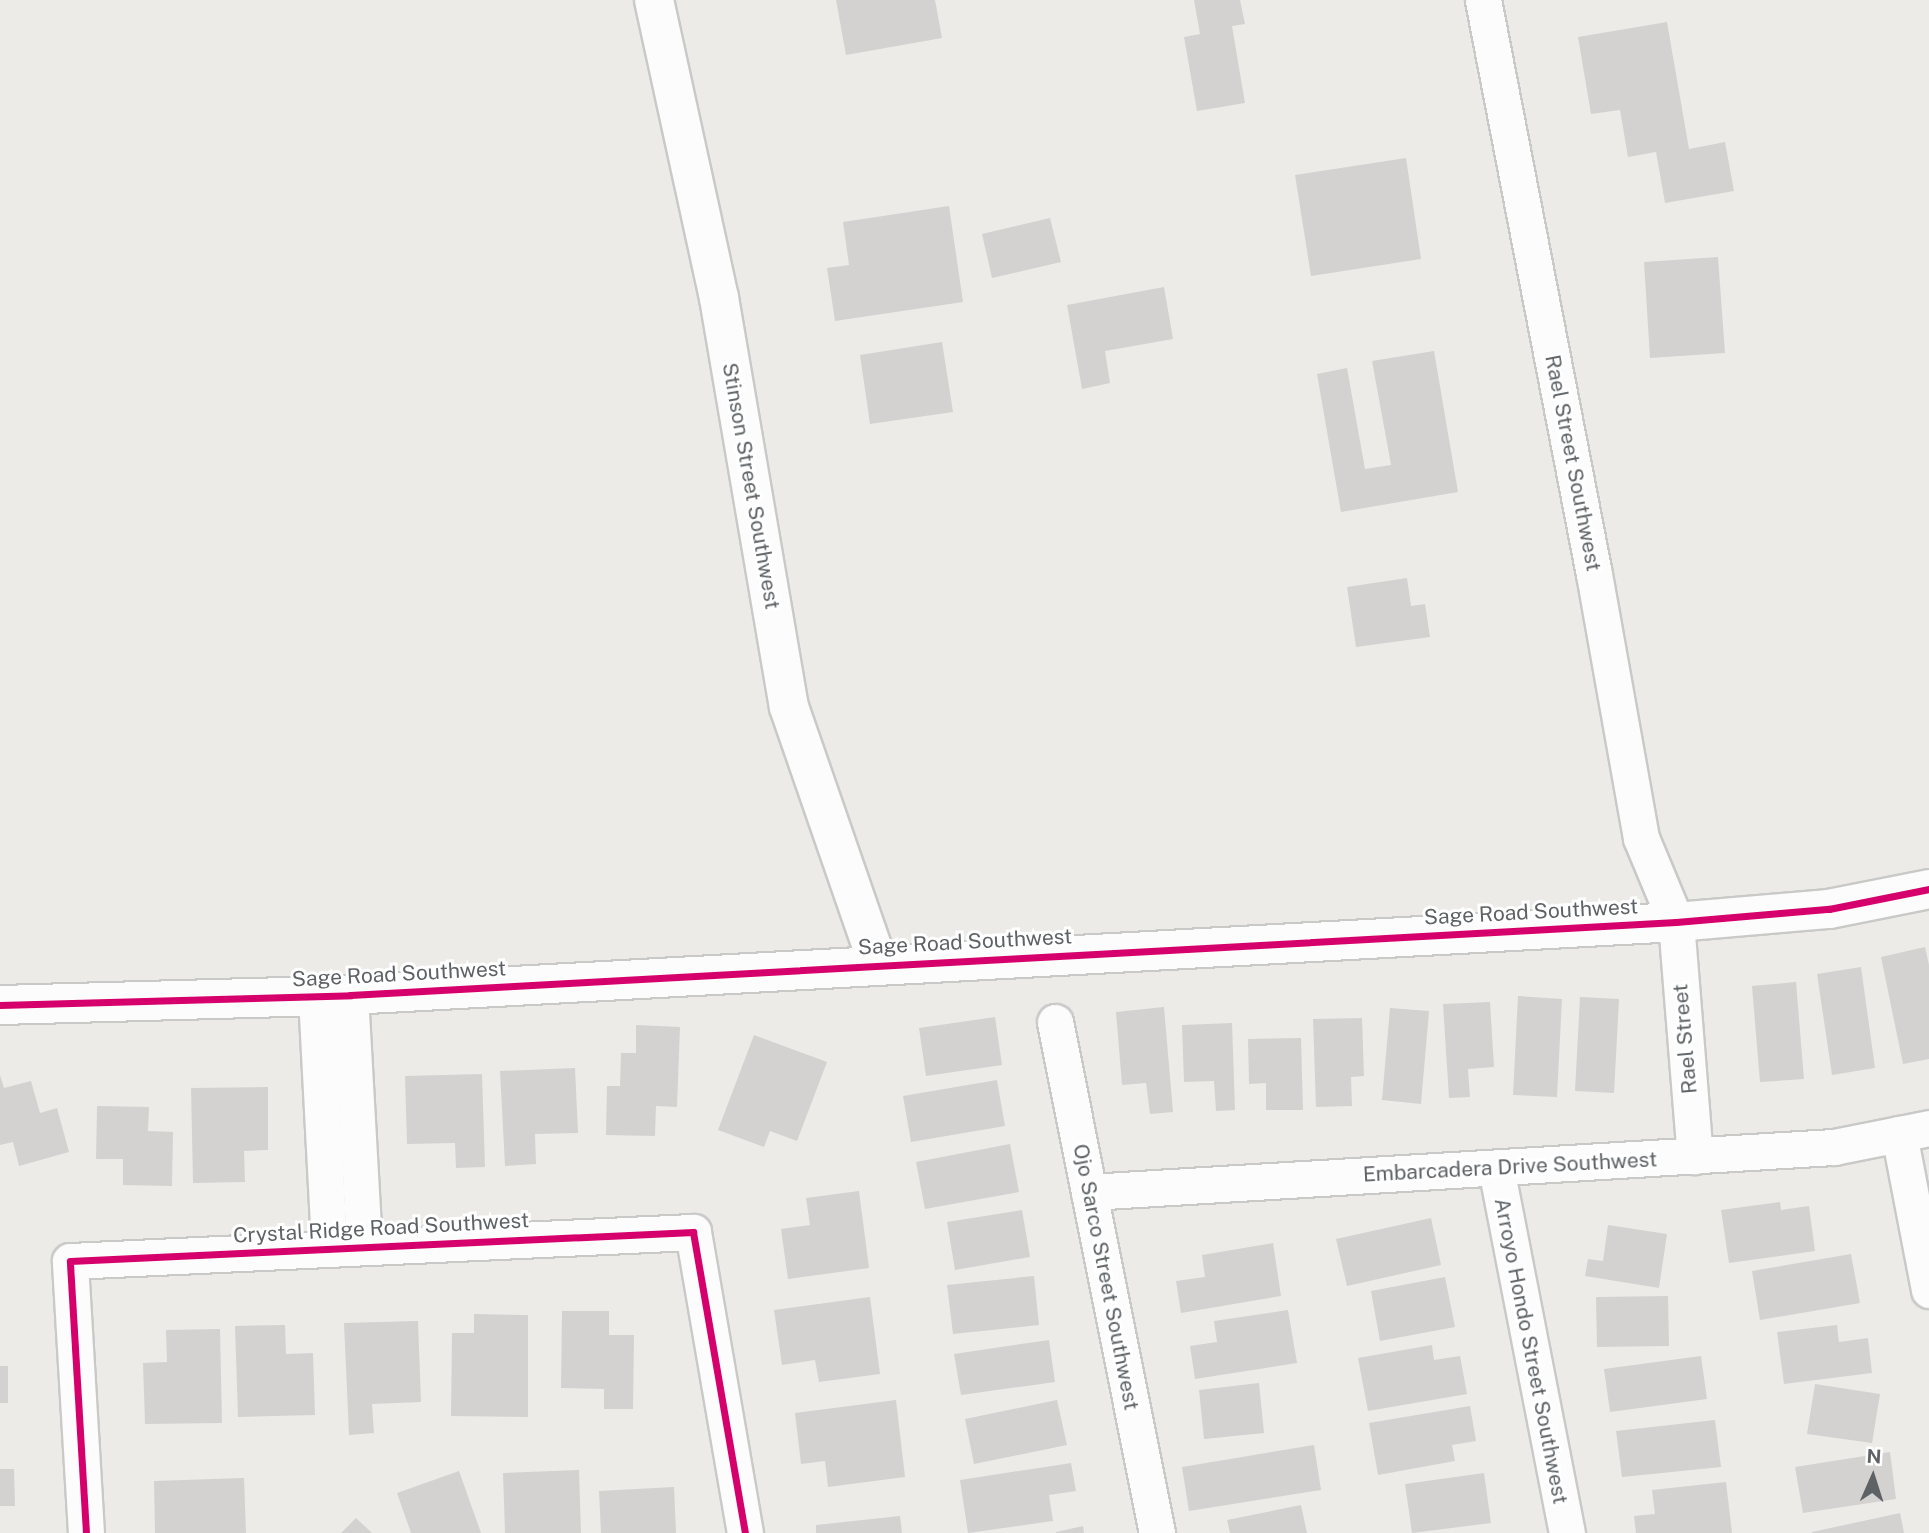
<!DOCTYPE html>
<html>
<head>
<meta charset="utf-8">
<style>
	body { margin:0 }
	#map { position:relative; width:1929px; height:1533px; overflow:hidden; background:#ecebe8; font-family:"Public Sans",sans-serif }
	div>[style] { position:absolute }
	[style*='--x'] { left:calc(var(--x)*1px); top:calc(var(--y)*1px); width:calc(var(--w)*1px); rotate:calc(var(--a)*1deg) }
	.building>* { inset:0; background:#d3d2d1 }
	.roads { filter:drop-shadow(2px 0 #c9c9c8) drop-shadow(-2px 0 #c9c9c8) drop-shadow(0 2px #c9c9c8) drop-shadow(0 -2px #c9c9c8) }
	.minor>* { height:35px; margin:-17.5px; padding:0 17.5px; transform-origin:17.5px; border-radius:17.5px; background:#fcfcfc }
	.tertiary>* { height:38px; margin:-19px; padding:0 19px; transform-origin:19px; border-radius:19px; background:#fcfcfc }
	.cycleway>* { height:7px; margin:-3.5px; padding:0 3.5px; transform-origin:3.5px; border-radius:3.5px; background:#d6006c }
	span { translate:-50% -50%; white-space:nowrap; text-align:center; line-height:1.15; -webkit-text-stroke:6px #fff; paint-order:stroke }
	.street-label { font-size:21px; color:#5e6265 }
	.north { position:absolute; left:1838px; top:1442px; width:70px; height:70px; -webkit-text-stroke:5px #fff; paint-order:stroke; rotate:3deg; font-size:19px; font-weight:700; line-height:28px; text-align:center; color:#5e6265 }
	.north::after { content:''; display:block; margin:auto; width:24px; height:32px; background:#5e6265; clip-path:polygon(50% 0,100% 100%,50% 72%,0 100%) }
</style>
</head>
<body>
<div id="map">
	<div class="building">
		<div style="clip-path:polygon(836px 0,935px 0,942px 38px,846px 55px)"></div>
		<div style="clip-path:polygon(1194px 0,1240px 0,1245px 24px,1232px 26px,1245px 103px,1197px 111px,1184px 37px,1200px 34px)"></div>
		<div style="clip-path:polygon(1667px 22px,1689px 149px,1725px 142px,1734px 191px,1665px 203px,1656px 152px,1628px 157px,1620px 110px,1591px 114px,1578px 37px)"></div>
		<div style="clip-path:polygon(1406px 158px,1421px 259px,1311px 276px,1295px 175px)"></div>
		<div style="clip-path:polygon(949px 206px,963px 302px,835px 321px,827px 268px,849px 265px,843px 222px)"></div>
		<div style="clip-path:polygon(1050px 218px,1061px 262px,992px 278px,982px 234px)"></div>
		<div style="clip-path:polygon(1718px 257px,1725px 353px,1650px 358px,1644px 262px)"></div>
		<div style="clip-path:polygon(1164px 287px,1173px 339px,1105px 351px,1110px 383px,1082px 389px,1067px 305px)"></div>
		<div style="clip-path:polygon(942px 342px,953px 412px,870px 424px,860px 355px)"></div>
		<div style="clip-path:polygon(1434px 351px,1458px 492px,1341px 512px,1317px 374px,1347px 368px,1365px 469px,1391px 465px,1372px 361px)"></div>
		<div style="clip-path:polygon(1407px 578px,1411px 606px,1425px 604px,1430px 637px,1356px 647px,1347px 587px)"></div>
		<div style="clip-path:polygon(1925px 947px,1929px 965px,1929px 1059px,1903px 1064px,1881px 957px)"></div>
		<div style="clip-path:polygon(1861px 967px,1875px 1068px,1832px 1075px,1817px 974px)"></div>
		<div style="clip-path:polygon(1796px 982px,1804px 1079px,1760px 1082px,1752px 986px)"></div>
		<div style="clip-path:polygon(1518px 996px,1562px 999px,1557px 1097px,1513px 1095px)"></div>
		<div style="clip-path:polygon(1580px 997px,1619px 999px,1614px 1093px,1575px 1091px)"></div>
		<div style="clip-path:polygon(1490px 1002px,1494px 1067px,1468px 1069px,1470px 1097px,1449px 1098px,1443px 1004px)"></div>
		<div style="clip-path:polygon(1164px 1007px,1173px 1112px,1150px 1114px,1146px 1083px,1122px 1085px,1116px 1012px)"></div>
		<div style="clip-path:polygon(1390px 1008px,1429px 1011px,1421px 1104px,1382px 1100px)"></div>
		<div style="clip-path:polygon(995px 1017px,1002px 1065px,926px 1076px,919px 1028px)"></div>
		<div style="clip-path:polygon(1362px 1018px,1364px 1076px,1351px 1077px,1352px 1106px,1316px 1107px,1313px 1019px)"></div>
		<div style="clip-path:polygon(1232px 1023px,1235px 1110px,1216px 1111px,1214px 1081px,1184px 1082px,1182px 1025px)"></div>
		<div style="clip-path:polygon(636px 1025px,680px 1027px,677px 1107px,656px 1106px,655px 1136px,606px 1135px,607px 1086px,620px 1086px,621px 1053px,636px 1053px)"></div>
		<div style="clip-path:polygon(754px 1035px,827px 1062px,797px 1141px,770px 1131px,764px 1147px,718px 1130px)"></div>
		<div style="clip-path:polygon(1301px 1038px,1303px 1110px,1266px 1110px,1266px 1083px,1249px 1084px,1248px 1039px)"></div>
		<div style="clip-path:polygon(575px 1068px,578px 1133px,535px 1134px,536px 1164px,505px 1166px,500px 1071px)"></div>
		<div style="clip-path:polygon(482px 1074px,485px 1167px,456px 1168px,455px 1143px,407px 1144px,405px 1076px)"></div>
		<div style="clip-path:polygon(0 1075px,4px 1088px,31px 1081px,40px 1113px,57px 1108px,69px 1152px,19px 1166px,13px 1142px,0 1145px)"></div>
		<div style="clip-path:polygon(997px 1080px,1005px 1126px,911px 1142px,903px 1096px)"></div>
		<div style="clip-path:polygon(268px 1087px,268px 1150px,244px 1151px,245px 1182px,193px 1183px,191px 1088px)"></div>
		<div style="clip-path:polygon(97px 1106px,149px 1107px,148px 1131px,173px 1132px,172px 1186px,123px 1185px,123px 1159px,96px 1159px)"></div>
		<div style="clip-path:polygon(1010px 1144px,1019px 1192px,925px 1209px,916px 1162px)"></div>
		<div style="clip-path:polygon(859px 1191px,869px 1268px,788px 1279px,781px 1229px,810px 1225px,806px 1198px)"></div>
		<div style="clip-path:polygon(1780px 1202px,1781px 1210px,1809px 1206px,1815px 1251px,1729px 1263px,1721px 1210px)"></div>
		<div style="clip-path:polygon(1022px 1210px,1030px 1257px,955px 1270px,947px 1222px)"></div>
		<div style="clip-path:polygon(1431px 1218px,1441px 1265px,1347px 1286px,1336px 1239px)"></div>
		<div style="clip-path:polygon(1608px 1225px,1667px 1234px,1659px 1288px,1585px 1276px,1588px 1259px,1603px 1261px)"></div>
		<div style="clip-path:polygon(1273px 1243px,1281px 1296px,1181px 1313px,1176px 1281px,1205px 1277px,1202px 1255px)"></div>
		<div style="clip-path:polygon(1851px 1254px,1860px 1303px,1760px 1320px,1752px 1271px)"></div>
		<div style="clip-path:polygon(1034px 1276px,1039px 1325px,953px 1334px,947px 1285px)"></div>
		<div style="clip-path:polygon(1445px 1277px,1455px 1327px,1380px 1341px,1371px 1291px)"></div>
		<div style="clip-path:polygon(1668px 1296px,1669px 1346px,1597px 1347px,1596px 1297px)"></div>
		<div style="clip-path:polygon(870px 1297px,880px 1374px,819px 1382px,815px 1360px,782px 1365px,774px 1310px)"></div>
		<div style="clip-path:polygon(1288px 1310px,1297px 1363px,1195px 1379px,1190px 1346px,1217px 1342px,1214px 1321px)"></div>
		<div style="clip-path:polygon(562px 1311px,609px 1311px,609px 1335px,634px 1335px,633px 1409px,604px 1409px,604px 1389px,561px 1388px)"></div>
		<div style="clip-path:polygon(474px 1314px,528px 1315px,528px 1417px,451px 1416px,452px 1333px,474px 1333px)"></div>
		<div style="clip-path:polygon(418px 1321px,421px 1402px,372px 1404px,374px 1433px,349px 1435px,344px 1323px)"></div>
		<div style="clip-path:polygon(285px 1325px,286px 1354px,313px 1353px,315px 1415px,238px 1417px,235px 1326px)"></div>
		<div style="clip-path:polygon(1837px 1325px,1839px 1342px,1868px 1338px,1872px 1373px,1784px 1384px,1777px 1332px)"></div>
		<div style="clip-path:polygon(220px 1329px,222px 1423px,145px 1424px,143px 1363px,167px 1362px,166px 1330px)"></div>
		<div style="clip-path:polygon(1049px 1340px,1055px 1382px,961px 1395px,954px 1354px)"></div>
		<div style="clip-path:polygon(1432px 1345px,1434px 1360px,1460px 1356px,1467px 1394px,1368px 1411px,1358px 1358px)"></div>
		<div style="clip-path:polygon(1701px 1356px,1707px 1399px,1610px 1412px,1604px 1369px)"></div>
		<div style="clip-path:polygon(0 1366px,8px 1366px,8px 1403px,0 1403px)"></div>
		<div style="clip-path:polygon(1259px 1383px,1264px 1433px,1204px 1439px,1199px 1390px)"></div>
		<div style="clip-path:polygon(1815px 1384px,1880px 1394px,1872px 1443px,1807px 1434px)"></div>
		<div style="clip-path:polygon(896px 1400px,905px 1477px,828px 1487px,825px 1461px,801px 1464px,795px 1413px)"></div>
		<div style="clip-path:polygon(1057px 1400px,1067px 1445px,974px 1464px,965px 1419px)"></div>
		<div style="clip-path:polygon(1470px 1406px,1476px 1441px,1452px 1445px,1455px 1461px,1378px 1475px,1369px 1423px)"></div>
		<div style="clip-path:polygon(1715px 1420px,1721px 1467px,1622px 1477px,1616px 1431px)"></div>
		<div style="clip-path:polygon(1314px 1445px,1321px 1490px,1189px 1511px,1182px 1467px)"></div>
		<div style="clip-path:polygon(1890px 1452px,1896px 1499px,1803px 1513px,1795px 1467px)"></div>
		<div style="clip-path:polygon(1071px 1463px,1076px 1491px,1049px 1495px,1053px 1521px,968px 1533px,960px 1480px)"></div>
		<div style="clip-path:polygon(0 1469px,14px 1469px,15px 1506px,0 1506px)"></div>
		<div style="clip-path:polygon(579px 1470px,581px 1533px,505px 1533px,503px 1473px)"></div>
		<div style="clip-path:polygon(459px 1471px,481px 1533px,411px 1533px,397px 1493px)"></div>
		<div style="clip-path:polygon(1484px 1473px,1491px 1523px,1412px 1533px,1405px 1484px)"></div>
		<div style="clip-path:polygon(244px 1478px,246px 1533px,155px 1533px,154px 1481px)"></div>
		<div style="clip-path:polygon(1726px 1482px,1732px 1533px,1636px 1533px,1634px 1516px,1655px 1514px,1652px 1490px)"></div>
		<div style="clip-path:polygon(674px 1487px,676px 1533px,601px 1533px,599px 1491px)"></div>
		<div style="clip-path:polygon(1301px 1505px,1307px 1533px,1230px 1533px,1227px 1520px)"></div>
		<div style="clip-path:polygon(1900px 1513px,1904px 1533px,1812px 1533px,1812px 1532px)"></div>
		<div style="clip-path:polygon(900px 1516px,902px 1533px,816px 1533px,816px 1525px)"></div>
		<div style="clip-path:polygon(356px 1518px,372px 1533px,341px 1533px)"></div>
		<div style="clip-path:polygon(1083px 1526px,1084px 1533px,1056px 1533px,1056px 1532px)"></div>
	</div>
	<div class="roads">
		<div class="minor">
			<div style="--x:1483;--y:0;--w:585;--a:79.06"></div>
			<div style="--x:1594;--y:574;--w:268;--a:79.9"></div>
			<div style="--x:1641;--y:838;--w:91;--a:67.4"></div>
			<div style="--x:1676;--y:922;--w:235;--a:85.4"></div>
			<div style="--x:350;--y:995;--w:250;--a:86.8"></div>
			<div style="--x:316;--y:996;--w:251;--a:87"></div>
			<div style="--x:1055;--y:1022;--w:521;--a:78.71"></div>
			<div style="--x:1899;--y:1134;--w:159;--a:79.1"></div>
			<div style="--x:1496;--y:1168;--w:372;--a:79"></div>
			<div style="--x:1089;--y:1192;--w:746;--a:-3.46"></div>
			<div style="--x:1834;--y:1147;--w:97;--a:-11.3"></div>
			<div style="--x:86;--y:1533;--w:272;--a:-93.4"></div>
			<div style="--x:70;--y:1261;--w:624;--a:-2.67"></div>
			<div style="--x:693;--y:1232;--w:305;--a:80.2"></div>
		</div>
		<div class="tertiary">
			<div style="--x:654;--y:0;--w:305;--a:77.7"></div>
			<div style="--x:719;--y:298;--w:415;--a:80.3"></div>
			<div style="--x:789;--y:707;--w:272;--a:70.9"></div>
			<div style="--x:0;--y:1005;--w:350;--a:-1.6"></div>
			<div style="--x:350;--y:995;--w:1328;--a:-3.15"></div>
			<div style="--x:1676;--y:922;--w:154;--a:-4.9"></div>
			<div style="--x:1829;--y:909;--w:102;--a:-11.3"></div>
		</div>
	</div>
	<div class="cycleway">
		<div style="--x:0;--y:1005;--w:350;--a:-1.6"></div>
		<div style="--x:350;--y:995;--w:1328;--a:-3.15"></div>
		<div style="--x:1676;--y:922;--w:154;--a:-4.9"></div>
		<div style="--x:1829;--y:909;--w:102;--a:-11.3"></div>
		<div style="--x:86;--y:1533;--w:272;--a:-93.4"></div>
		<div style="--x:70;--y:1261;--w:624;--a:-2.67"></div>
		<div style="--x:693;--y:1232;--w:305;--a:80.2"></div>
	</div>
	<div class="street-label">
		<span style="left:1573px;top:463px;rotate:79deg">Rael Street Southwest</span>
		<span style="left:751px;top:486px;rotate:80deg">Stinson Street Southwest</span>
		<span style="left:1531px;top:912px;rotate:-3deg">Sage Road Southwest</span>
		<span style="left:965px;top:942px;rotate:-3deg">Sage Road Southwest</span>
		<span style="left:399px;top:974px;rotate:-3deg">Sage Road Southwest</span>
		<span style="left:1685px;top:1039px;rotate:-95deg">Rael Street</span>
		<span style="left:1510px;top:1167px;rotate:-3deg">Embarcadera Drive Southwest</span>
		<span style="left:381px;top:1228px;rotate:-3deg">Crystal Ridge Road Southwest</span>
		<span style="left:1106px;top:1277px;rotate:79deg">Ojo Sarco Street Southwest</span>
		<span style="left:1531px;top:1351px;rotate:79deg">Arroyo Hondo Street Southwest</span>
	</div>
	<div class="north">N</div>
</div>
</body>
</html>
